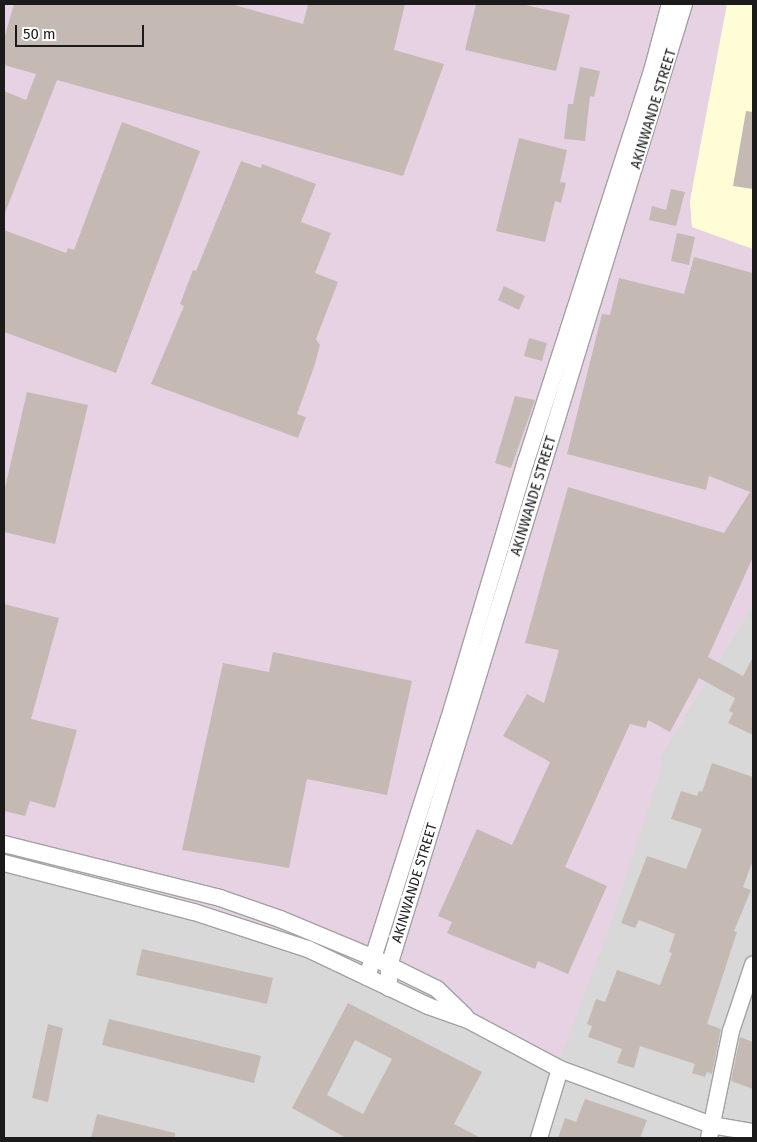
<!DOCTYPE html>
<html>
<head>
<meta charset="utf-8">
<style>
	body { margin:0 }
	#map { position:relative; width:757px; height:1142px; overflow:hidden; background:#ede8e0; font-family:"Fira Sans",sans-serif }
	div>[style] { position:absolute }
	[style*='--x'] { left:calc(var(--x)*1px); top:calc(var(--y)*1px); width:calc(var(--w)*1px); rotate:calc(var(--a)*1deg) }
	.residential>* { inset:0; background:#d9d8d8 }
	.industrial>* { inset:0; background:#e6d2e3 }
	.education>* { inset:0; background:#fffdd6 }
	.building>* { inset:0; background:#c4bab3 }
	.roads { filter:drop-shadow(1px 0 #a2a2a2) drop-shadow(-1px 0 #a2a2a2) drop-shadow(0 1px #a2a2a2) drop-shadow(0 -1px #a2a2a2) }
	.street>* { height:16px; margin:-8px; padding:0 8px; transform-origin:8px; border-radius:8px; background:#fff }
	span { translate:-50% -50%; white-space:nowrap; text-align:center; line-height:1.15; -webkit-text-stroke:4px #fff; paint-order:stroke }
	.street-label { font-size:14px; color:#1b1b1b }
	.frame { position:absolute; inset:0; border:5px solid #1b1b1b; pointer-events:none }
	.scale { position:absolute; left:15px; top:25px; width:129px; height:22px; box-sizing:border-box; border:2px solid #1b1b1b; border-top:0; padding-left:6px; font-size:15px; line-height:18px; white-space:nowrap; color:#1b1b1b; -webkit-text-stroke:4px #fff; paint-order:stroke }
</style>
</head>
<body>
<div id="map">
	<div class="residential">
		<div style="clip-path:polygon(753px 604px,753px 1138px,4px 1138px,4px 867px,660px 756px)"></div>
	</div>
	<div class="industrial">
		<div style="clip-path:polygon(4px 4px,727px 4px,690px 201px,692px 227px,753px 249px,753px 604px,660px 756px,662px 765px,612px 920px,554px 1075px,372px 970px,4px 867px)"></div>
	</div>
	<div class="education">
		<div style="clip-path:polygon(727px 4px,753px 4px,753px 249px,692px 227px,690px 201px)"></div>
	</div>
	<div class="building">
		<div style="clip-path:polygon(14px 4px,231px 4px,303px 24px,308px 4px,405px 4px,394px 50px,444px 64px,403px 176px,57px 80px,5px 213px,4px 91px,26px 100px,36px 74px,4px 65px,4px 39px)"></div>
		<div style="clip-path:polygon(476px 4px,521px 4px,570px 15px,556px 71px,465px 50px)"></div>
		<div style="clip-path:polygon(580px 67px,600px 71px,594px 97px,590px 96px,585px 141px,564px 139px,568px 104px,573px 104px)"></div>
		<div style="clip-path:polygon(746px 111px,753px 112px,753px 189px,733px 186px)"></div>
		<div style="clip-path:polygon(122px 122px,200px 151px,116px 373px,4px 332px,4px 230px,66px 253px,68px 248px,74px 250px)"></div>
		<div style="clip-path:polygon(519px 138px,567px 150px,560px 182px,566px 183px,561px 203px,555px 201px,545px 242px,496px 231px)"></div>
		<div style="clip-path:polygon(241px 161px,261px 168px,262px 164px,316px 184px,301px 222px,331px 233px,315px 273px,338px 282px,316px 339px,320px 345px,314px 367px,297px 414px,306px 417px,298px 438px,151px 384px,184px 306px,180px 304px,193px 270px,196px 271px)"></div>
		<div style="clip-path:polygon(671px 189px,685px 192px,676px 226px,649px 220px,652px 206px,666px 210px)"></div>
		<div style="clip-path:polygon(677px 233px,695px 237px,689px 265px,671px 261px)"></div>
		<div style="clip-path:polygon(694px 257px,753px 273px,753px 557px,708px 657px,743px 676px,753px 657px,753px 735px,728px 723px,733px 713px,729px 711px,735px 698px,699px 678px,670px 732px,648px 720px,646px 728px,630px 724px,565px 867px,607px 886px,568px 974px,538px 961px,535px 969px,447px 933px,452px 922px,438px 916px,477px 829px,512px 845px,550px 762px,503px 736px,527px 694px,544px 703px,559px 650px,525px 643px,568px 487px,724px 533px,750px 492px,709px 476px,706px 490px,567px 454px,602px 314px,610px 315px,619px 278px,684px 294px)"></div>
		<div style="clip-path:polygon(504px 286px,525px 296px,519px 310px,498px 300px)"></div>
		<div style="clip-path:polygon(529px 338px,547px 343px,542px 361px,524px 356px)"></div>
		<div style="clip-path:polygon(27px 392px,88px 405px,55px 544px,4px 532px,4px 492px)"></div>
		<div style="clip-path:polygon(515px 396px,535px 400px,511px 468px,495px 463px)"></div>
		<div style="clip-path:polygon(4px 604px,59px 618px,31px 719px,77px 730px,55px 808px,30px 801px,25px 816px,4px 811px)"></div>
		<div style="clip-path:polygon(273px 652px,412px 681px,387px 795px,307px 779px,289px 868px,182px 850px,223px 663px,269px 672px)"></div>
		<div style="clip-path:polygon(712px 763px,753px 777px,753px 860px,743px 887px,751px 890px,734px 931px,737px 932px,707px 1024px,721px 1029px,712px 1074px,707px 1072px,705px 1077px,692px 1073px,695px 1064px,640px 1046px,634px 1068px,617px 1063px,622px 1049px,588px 1037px,592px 1026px,587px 1024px,596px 999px,605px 1002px,617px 970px,660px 985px,672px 953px,669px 952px,675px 934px,639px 920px,635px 928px,621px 923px,647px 856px,686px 869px,702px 829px,671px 819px,681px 791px,697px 796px,699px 791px,702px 792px)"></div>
		<div style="clip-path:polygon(142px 949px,273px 978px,267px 1004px,136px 975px)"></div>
		<div style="clip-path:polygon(evenodd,348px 1003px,482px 1072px,454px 1124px,481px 1138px,346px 1138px,292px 1108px,348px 1003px,355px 1040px,392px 1059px,363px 1114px,327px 1095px,355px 1040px)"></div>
		<div style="clip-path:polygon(109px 1019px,261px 1056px,254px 1083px,102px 1045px)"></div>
		<div style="clip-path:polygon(48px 1024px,63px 1028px,48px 1102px,32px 1098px)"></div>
		<div style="clip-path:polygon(740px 1037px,753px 1042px,753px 1089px,731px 1081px)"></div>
		<div style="clip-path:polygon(585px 1099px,647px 1120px,640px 1138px,558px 1138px,565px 1118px,576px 1122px)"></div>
		<div style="clip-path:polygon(97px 1114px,175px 1133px,175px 1138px,91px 1138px)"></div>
	</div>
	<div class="roads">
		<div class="street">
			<div style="--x:4;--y:844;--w:223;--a:14"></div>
			<div style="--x:220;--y:898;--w:64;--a:19.3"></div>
			<div style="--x:280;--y:919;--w:102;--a:22.5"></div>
			<div style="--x:374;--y:958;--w:70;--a:26.2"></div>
			<div style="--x:437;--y:989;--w:39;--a:44"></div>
			<div style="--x:4;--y:863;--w:196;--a:14.5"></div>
			<div style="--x:194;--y:912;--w:120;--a:18"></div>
			<div style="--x:308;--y:949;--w:133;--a:25.4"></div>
			<div style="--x:428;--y:1006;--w:42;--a:19.3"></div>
			<div style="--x:468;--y:1020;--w:104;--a:28"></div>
			<div style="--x:560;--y:1069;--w:161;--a:20.3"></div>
			<div style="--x:711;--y:1125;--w:43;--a:9.5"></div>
			<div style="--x:367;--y:977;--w:271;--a:-72.4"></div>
			<div style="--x:449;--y:719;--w:269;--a:-73.4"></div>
			<div style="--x:526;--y:461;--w:410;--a:-72.1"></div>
			<div style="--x:652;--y:71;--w:69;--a:-75"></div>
			<div style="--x:389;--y:988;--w:22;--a:-90"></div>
			<div style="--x:389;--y:966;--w:1006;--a:-72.95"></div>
			<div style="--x:539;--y:1138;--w:72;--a:-73.1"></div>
			<div style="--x:709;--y:1138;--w:109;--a:-78.4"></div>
			<div style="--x:731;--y:1031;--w:70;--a:-71.6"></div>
		</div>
	</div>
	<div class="street-label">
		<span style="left:654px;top:109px;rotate:-73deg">AKINWANDE STREET</span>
		<span style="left:534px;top:496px;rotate:-73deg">AKINWANDE STREET</span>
		<span style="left:415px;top:883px;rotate:-73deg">AKINWANDE STREET</span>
	</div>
	<div class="frame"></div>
	<div class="scale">50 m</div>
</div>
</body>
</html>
